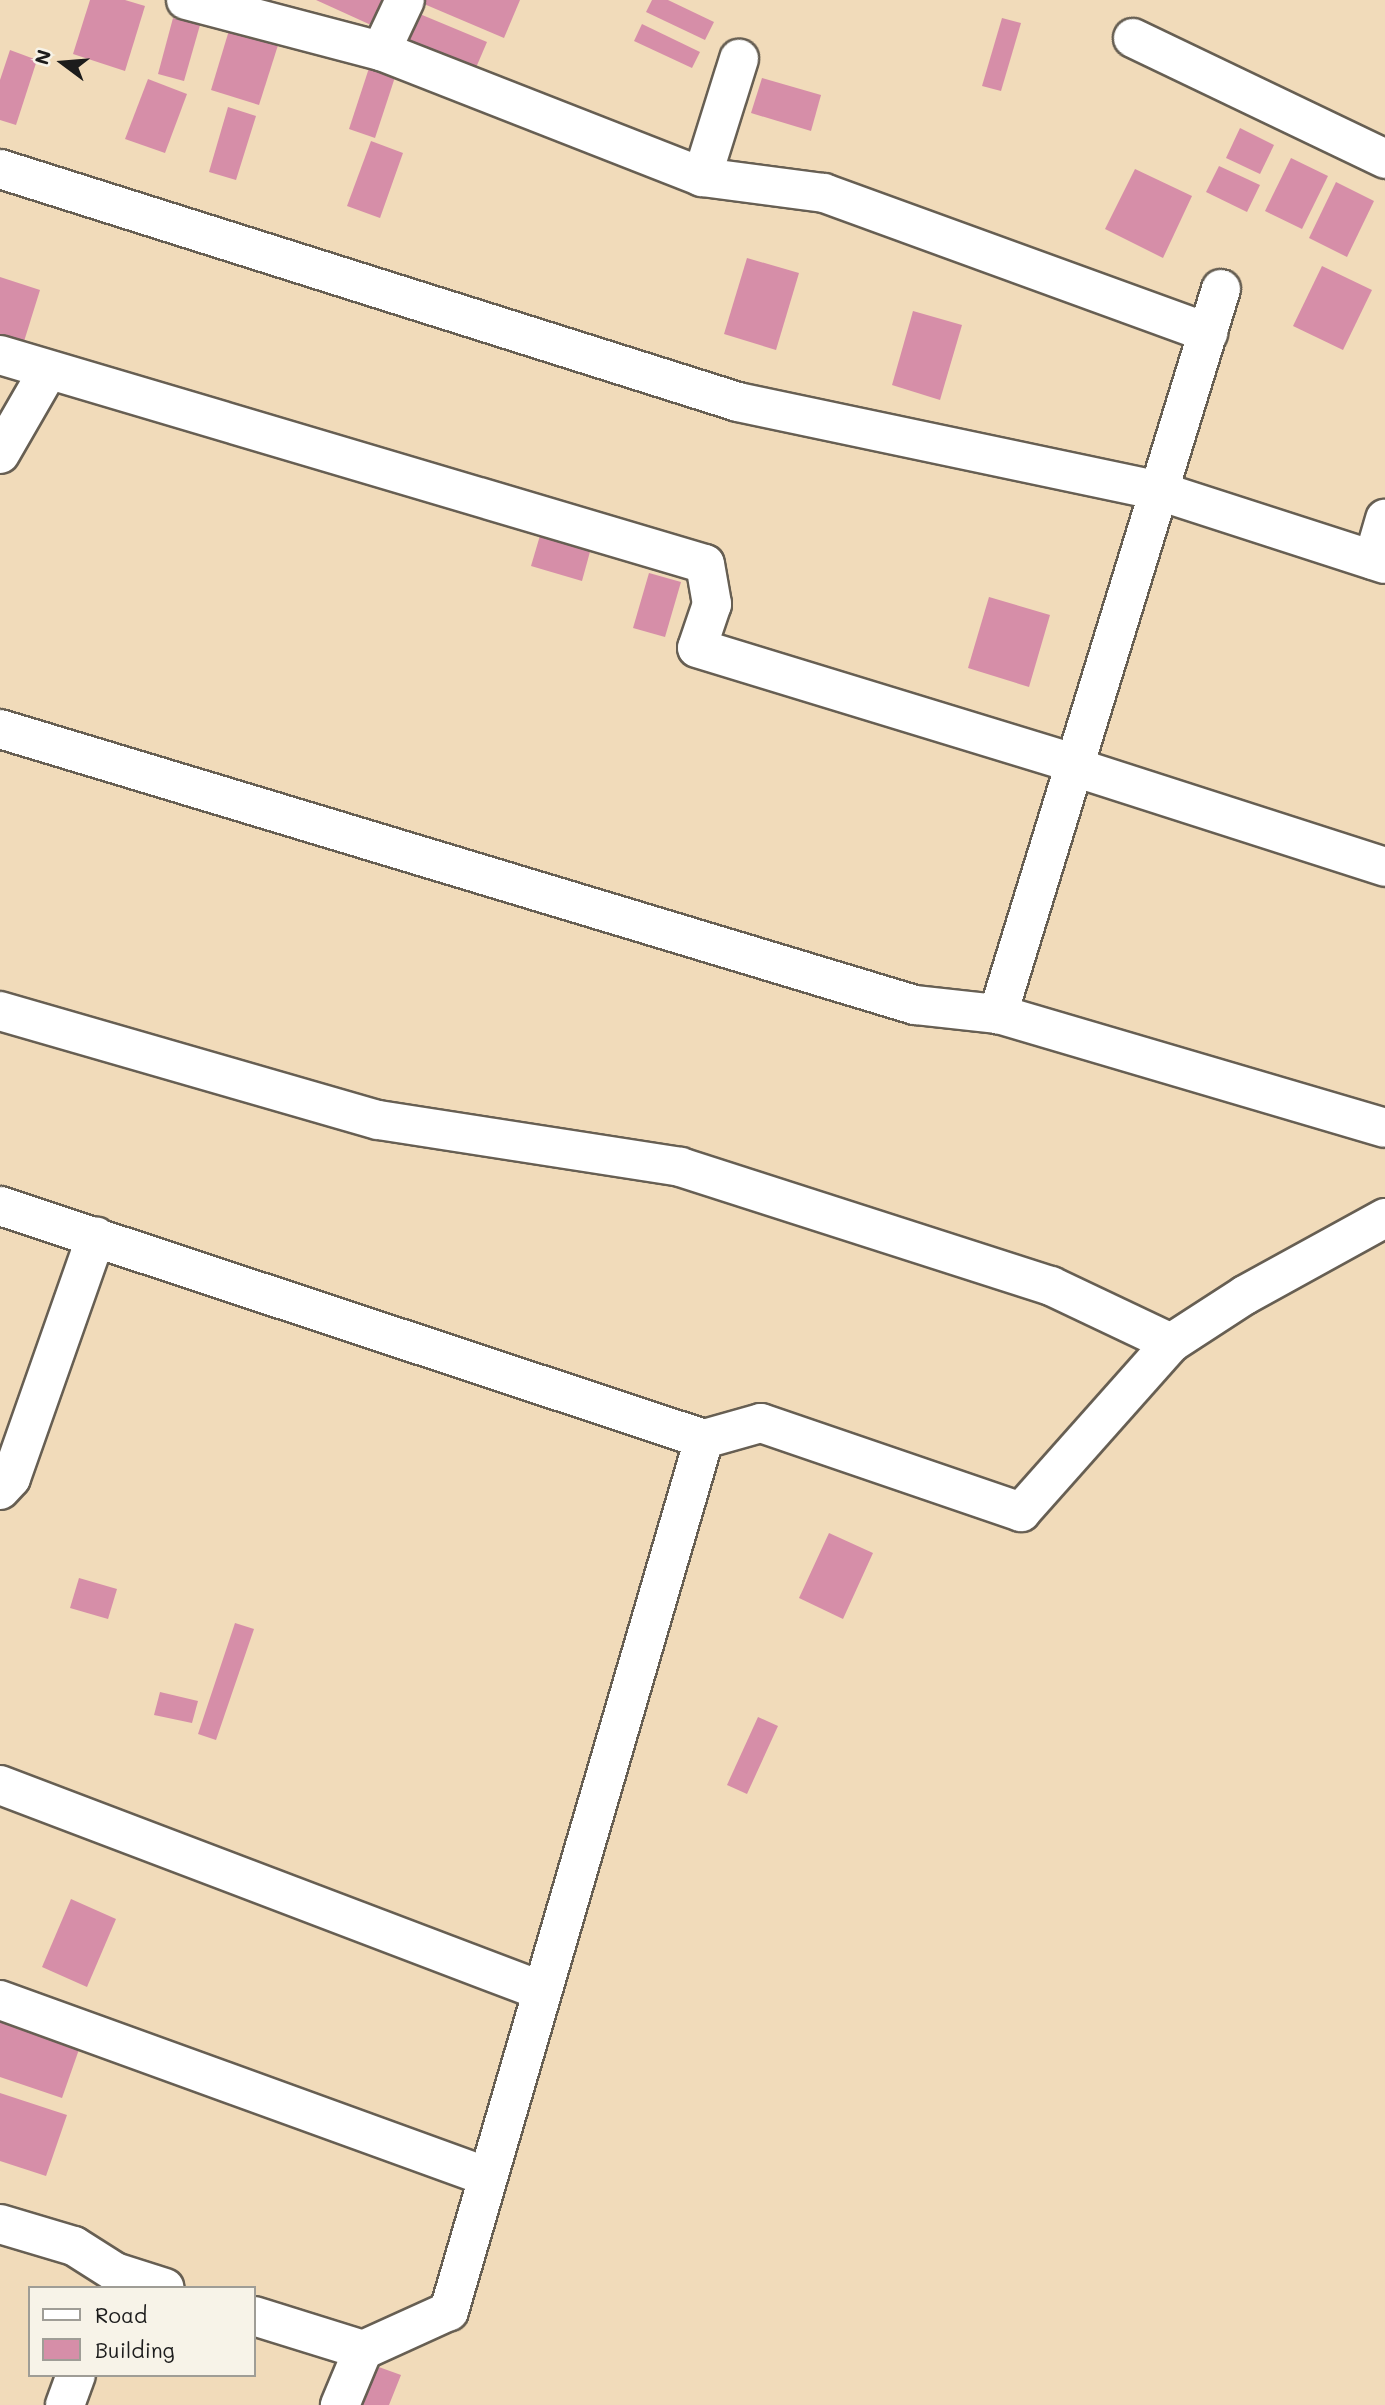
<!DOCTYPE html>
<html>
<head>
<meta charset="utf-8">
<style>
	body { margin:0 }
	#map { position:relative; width:1385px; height:2405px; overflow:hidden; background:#f1dbba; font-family:Mali,sans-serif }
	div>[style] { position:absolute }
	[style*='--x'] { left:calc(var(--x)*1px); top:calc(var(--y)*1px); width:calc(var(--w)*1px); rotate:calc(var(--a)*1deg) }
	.building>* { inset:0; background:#d68ea8 }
	.roads { filter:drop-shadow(2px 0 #675f53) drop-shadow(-2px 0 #675f53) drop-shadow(0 2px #675f53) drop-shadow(0 -2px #675f53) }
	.minor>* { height:38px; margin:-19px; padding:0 19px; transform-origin:19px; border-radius:19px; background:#fff }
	span { translate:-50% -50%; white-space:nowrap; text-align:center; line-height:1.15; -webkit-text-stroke:7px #f7f3e8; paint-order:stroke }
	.legend { position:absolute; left:28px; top:2286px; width:228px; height:91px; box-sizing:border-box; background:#f7f3e8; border:2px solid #9f9d96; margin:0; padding:9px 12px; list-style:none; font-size:21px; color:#1c1c1c }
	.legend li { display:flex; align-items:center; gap:14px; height:35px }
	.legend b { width:35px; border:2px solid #9f9d96 }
	.north { position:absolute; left:28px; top:28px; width:70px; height:70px; -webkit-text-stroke:5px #f7f3e8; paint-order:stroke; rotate:286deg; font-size:19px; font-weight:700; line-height:28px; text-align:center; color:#1c1c1c }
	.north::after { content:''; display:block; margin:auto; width:24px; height:32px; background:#1c1c1c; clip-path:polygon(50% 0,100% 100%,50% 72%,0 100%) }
</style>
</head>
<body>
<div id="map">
	<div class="building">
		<div style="clip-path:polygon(90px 0,125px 0,145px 6px,125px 71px,73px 54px)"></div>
		<div style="clip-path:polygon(316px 0,382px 0,371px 25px)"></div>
		<div style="clip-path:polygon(426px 0,520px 0,504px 38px,424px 4px)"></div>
		<div style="clip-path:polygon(652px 0,668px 0,714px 22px,705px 40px,646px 12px)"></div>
		<div style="clip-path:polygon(415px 12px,487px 42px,475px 70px,404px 40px)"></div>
		<div style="clip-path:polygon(173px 18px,200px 25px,184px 81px,158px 74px)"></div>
		<div style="clip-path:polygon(1002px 18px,1021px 23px,1001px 91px,982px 86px)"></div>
		<div style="clip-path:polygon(642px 24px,700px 52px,692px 68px,634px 41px)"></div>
		<div style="clip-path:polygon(230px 27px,279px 42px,259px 105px,211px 90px)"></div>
		<div style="clip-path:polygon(10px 50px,37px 60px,16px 125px,0 120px,0 80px)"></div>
		<div style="clip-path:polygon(371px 62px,397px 71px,375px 138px,349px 129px)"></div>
		<div style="clip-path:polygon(762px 78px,821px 95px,811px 131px,751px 113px)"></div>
		<div style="clip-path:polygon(148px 79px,187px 94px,165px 153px,125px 139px)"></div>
		<div style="clip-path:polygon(228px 107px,256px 116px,236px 180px,209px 172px)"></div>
		<div style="clip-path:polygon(1240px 128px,1274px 145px,1260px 174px,1226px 158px)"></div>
		<div style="clip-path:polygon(371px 141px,403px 153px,380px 218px,347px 206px)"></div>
		<div style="clip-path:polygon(1291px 158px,1328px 176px,1302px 229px,1265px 211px)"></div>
		<div style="clip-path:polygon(1219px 166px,1260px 185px,1247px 212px,1206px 192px)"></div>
		<div style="clip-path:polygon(1135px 169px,1192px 196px,1163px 258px,1105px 229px)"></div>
		<div style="clip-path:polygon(1336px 182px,1374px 201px,1347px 257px,1309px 238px)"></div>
		<div style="clip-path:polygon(747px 258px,799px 273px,776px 350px,724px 334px)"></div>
		<div style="clip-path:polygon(1322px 266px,1372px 290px,1343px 350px,1293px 326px)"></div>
		<div style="clip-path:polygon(0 277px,40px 290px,21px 351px,0 345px)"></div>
		<div style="clip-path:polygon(913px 311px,962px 325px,940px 400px,892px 385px)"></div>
		<div style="clip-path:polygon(544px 522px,594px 537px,582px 581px,531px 566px)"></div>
		<div style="clip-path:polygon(649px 573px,681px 582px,665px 637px,633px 628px)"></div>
		<div style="clip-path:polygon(989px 597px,1050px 615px,1029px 687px,968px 668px)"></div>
		<div style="clip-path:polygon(829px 1533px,873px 1553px,843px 1619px,799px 1598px)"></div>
		<div style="clip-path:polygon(79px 1578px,117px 1589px,108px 1619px,70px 1608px)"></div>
		<div style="clip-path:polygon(235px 1623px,254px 1629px,216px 1740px,198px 1734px)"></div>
		<div style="clip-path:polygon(160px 1692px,198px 1701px,192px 1723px,154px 1715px)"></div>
		<div style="clip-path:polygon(758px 1717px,778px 1726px,747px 1794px,727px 1785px)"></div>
		<div style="clip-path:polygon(71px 1899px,116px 1919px,87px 1987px,42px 1967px)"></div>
		<div style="clip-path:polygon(3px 2011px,83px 2038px,62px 2098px,0 2077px,0 2021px)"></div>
		<div style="clip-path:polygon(0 2093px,67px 2115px,46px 2176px,0 2161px)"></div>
		<div style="clip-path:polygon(376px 2366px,401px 2375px,389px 2405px,361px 2405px)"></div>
	</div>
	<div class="roads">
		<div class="minor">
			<div style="--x:186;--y:0;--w:202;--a:14.7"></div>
			<div style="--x:381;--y:51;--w:345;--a:21.4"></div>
			<div style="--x:702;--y:177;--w:123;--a:7.5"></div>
			<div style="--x:824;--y:193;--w:409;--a:20"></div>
			<div style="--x:1133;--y:38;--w:280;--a:25.6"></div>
			<div style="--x:381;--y:51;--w:56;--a:-64.8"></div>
			<div style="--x:0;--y:169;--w:774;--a:17.52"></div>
			<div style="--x:738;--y:402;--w:430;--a:11.9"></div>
			<div style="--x:1159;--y:491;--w:237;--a:17.9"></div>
			<div style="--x:702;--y:177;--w:124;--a:-72.6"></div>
			<div style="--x:1221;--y:289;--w:759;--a:107.1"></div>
			<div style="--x:998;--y:1014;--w:403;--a:16.4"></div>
			<div style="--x:0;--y:355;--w:735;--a:16.51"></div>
			<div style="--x:705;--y:564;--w:41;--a:80.1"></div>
			<div style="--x:712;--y:604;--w:46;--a:108.8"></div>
			<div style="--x:697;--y:648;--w:394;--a:17"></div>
			<div style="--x:1074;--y:763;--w:4;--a:90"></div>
			<div style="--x:1074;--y:767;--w:327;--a:17.8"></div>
			<div style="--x:0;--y:454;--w:96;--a:-60"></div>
			<div style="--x:1373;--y:560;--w:43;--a:-73.7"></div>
			<div style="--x:0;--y:729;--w:956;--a:16.79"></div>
			<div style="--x:915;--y:1005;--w:83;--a:6.2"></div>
			<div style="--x:0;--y:1011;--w:393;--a:16.1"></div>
			<div style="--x:378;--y:1120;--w:306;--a:8.8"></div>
			<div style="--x:680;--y:1167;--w:390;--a:17.8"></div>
			<div style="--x:1051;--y:1286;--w:133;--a:25.4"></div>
			<div style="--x:0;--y:1206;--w:742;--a:18.31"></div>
			<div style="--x:704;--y:1439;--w:909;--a:106.3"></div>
			<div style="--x:449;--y:2311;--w:94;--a:155.6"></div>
			<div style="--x:363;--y:2350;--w:60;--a:112.7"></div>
			<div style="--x:704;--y:1439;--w:59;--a:-15.7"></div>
			<div style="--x:761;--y:1423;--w:275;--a:18.9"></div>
			<div style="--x:1021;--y:1512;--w:226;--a:-48.4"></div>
			<div style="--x:1171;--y:1343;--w:88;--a:-33"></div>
			<div style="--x:1245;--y:1295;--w:160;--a:-28.8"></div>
			<div style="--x:0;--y:1490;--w:16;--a:-47"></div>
			<div style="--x:11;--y:1478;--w:256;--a:-70.6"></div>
			<div style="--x:0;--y:1785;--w:580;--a:20.81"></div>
			<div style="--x:0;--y:2000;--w:519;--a:19.94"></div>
			<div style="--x:0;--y:2224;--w:77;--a:16.6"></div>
			<div style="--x:74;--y:2246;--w:49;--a:32.4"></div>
			<div style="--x:115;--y:2272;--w:52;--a:17.7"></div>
			<div style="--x:254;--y:2316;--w:114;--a:17.3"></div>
			<div style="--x:65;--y:2405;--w:32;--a:-70"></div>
		</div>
	</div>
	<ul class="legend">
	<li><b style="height:9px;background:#fff"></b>Road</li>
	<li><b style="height:19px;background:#d68ea8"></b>Building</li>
	</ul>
	<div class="north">N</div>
</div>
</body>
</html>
